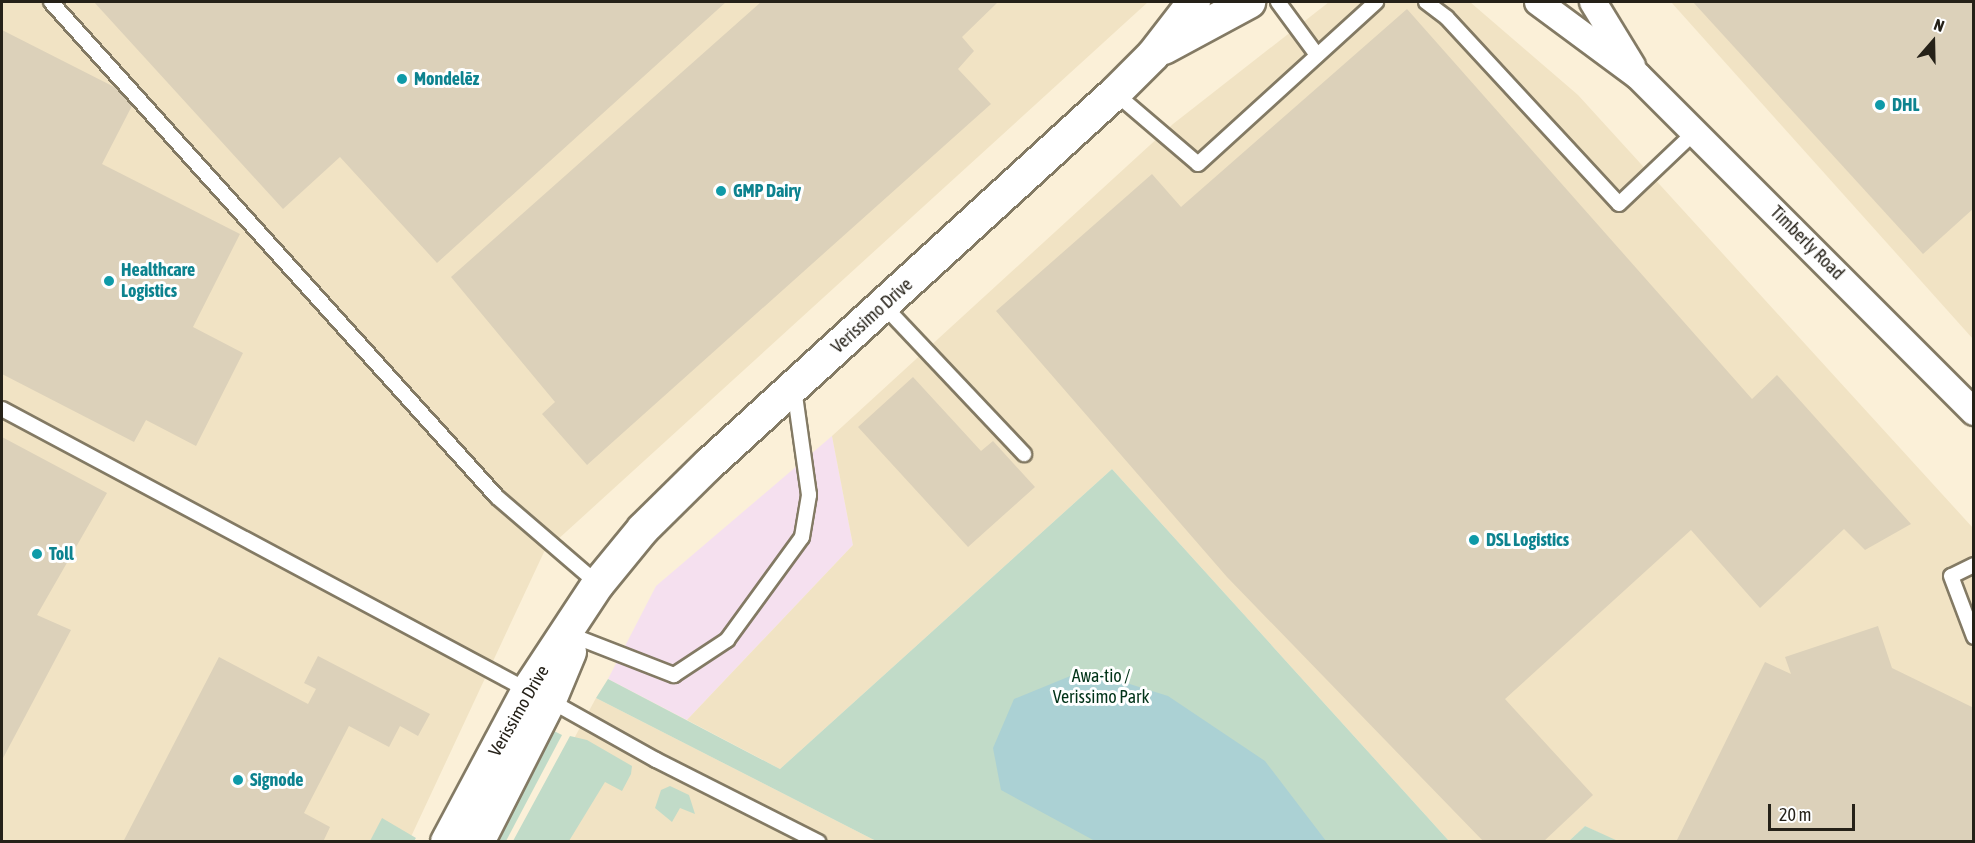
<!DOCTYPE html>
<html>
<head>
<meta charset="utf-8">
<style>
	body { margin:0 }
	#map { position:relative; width:1975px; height:843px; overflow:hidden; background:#fbf0d8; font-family:"Asap Condensed",sans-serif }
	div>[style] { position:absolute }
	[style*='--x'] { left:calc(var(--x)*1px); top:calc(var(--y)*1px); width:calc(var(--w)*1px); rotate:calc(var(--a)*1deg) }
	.commercial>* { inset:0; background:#f5e0ef }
	.built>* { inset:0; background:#f1e3c4 }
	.green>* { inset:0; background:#c1dbc8 }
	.water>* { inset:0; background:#abd1d4 }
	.building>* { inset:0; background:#dcd1ba }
	.roads { filter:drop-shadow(2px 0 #837a64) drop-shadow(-2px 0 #837a64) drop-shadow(0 2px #837a64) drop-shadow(0 -2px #837a64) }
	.service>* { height:14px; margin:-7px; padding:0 7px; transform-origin:7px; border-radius:7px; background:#fff }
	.minor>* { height:26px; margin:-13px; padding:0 13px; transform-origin:13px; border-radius:13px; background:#fff }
	.tertiary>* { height:32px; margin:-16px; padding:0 16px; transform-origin:16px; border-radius:16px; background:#fff }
	.dots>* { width:16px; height:16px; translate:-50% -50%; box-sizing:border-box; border:3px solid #fff; border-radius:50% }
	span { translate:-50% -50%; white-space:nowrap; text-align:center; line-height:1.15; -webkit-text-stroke:6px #fff; paint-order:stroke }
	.culture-label { font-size:18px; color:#0d838f; font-weight:700 }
	.left { translate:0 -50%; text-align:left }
	.street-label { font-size:18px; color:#252118 }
	.park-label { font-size:18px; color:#013318 }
	.frame { position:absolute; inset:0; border:3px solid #252118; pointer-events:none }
	.north { position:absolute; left:1903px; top:12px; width:60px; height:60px; -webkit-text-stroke:4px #fff; paint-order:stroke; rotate:20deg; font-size:16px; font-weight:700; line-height:24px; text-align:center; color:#252118 }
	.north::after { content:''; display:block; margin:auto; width:21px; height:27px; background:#252118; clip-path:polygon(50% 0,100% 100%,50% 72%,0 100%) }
	.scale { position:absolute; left:1768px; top:804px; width:87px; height:27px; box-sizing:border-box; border:3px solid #252118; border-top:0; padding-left:8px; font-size:18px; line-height:21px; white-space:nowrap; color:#252118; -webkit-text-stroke:4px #fff; paint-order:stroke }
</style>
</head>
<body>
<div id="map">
	<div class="commercial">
		<div style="clip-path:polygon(832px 436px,853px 545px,687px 720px,608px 679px,656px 586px)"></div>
	</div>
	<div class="built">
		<div style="clip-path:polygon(2px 2px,1148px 2px,544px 552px,409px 841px,2px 842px)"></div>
		<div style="clip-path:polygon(1329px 2px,1470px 2px,1578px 95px,1973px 528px,1973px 841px,1618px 842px,1585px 826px,1569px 841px,1449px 841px,1112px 469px,780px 769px,687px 720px,853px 545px,832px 436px,1173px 124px)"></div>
		<div style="clip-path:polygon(1671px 2px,1973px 2px,1973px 339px)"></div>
		<div style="clip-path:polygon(596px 698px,876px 841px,518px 842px)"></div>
	</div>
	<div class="green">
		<div style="clip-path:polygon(1112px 469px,1449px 841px,876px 841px,596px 698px,608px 679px,780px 769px)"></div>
		<div style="clip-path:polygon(554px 731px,562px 735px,506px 841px,496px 841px)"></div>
		<div style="clip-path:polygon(570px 736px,587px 740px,632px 766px,631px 774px,622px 791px,605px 782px,569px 841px,513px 841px)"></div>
		<div style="clip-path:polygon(670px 786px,689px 795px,695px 814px,680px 808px,672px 822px,655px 808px,661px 790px)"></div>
		<div style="clip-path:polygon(382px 818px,416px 838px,414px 841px,370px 841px)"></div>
		<div style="clip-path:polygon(1585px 826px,1618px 841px,1569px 841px)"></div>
	</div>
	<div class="water">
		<div style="clip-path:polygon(1085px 670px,1168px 696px,1265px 761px,1326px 841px,1095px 841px,1001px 790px,993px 748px,1014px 699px)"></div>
	</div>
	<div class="building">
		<div style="clip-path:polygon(94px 2px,726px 2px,437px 263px,340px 157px,283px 209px)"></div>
		<div style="clip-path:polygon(761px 2px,998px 2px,962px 37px,974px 51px,958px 69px,991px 104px,587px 465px,542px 414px,555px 402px,451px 277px)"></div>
		<div style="clip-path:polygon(1693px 2px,1974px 2px,1974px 208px,1923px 254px)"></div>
		<div style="clip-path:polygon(1407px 9px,1752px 399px,1777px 375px,1911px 524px,1865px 550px,1844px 529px,1760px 608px,1691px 530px,1505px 699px,1593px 795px,1543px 842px,1484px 842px,1227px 577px,996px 311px,1152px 174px,1181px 207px)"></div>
		<div style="clip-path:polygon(2px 30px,136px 98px,102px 164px,240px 234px,193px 327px,243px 353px,196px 446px,146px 420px,134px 442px,2px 374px)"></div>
		<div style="clip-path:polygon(913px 377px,981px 451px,993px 441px,1035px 487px,968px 547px,858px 427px)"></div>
		<div style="clip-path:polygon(2px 437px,107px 493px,37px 615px,71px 630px,2px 760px)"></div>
		<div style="clip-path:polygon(1878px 626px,1892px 668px,1974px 708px,1974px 842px,1676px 842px,1765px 662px,1791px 674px,1785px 657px)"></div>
		<div style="clip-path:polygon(318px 656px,430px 714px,418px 736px,400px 726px,389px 747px,349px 726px,304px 813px,330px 827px,323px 842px,123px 842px,219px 657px,308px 704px,316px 689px,304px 683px)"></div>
	</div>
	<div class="roads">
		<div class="service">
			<div style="--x:51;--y:2;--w:666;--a:47.98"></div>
			<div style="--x:497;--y:497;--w:133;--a:40.7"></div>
			<div style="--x:1278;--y:2;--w:66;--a:53.7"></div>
			<div style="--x:1426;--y:2;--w:26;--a:37"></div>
			<div style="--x:1447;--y:18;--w:253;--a:47.2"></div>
			<div style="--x:1619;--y:204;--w:106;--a:-43.5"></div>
			<div style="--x:1115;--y:93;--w:109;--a:40.5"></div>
			<div style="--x:1198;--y:164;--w:241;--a:-42.3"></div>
			<div style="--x:884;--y:306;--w:204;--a:46.6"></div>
			<div style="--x:2;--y:409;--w:598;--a:28.15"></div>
			<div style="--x:1974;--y:565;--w:25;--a:154"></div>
			<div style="--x:1951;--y:576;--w:65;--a:69.3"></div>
			<div style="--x:566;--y:633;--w:116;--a:21.3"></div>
			<div style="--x:674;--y:675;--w:64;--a:-33.4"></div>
			<div style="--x:727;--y:640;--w:127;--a:-53.9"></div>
			<div style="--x:802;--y:537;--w:43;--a:-80.5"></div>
			<div style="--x:809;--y:495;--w:108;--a:-98"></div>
			<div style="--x:549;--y:700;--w:123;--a:29.3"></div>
			<div style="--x:656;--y:760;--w:182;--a:26.8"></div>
		</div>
		<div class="minor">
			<div style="--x:1538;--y:2;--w:124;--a:36.5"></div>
			<div style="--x:1638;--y:76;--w:475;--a:45"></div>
			<div style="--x:1593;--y:2;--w:75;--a:58.6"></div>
		</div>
		<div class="tertiary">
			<div style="--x:1164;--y:48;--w:97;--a:-28.4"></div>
			<div style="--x:447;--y:842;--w:172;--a:-61.9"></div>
			<div style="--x:528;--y:690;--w:127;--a:-56.6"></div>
			<div style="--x:598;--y:584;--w:71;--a:-50.7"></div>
			<div style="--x:643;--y:529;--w:91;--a:-44.6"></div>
			<div style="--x:708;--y:465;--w:551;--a:-42.43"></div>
			<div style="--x:1115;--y:93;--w:54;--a:-45"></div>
			<div style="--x:1153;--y:55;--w:67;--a:-52.3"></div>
			<div style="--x:478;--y:842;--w:159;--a:-63.1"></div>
			<div style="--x:550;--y:700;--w:52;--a:-67.4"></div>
		</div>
	</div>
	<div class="dots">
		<div style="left:402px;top:79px;background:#0f9aa8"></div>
		<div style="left:1880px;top:105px;background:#0f9aa8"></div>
		<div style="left:721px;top:191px;background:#0f9aa8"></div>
		<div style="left:109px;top:281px;background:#0f9aa8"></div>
		<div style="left:1474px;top:540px;background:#0f9aa8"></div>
		<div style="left:37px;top:554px;background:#0f9aa8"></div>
		<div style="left:238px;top:780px;background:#0f9aa8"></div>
	</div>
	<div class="culture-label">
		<span class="left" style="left:414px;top:79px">Mondelēz</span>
		<span class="left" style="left:1892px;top:105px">DHL</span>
		<span class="left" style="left:733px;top:191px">GMP Dairy</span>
		<span class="left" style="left:121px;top:281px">Healthcare<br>Logistics</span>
		<span class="left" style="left:1486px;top:540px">DSL Logistics</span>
		<span class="left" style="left:49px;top:554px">Toll</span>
		<span class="left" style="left:250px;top:780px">Signode</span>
	</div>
	<div class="street-label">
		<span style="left:1807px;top:243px;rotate:45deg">Timberly Road</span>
		<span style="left:872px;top:316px;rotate:-42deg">Verissimo Drive</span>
		<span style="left:519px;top:711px;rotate:-60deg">Verissimo Drive</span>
	</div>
	<div class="park-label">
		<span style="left:1101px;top:687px">Awa-tio /<br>Verissimo Park</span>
	</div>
	<div class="frame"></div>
	<div class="north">N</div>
	<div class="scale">20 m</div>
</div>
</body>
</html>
